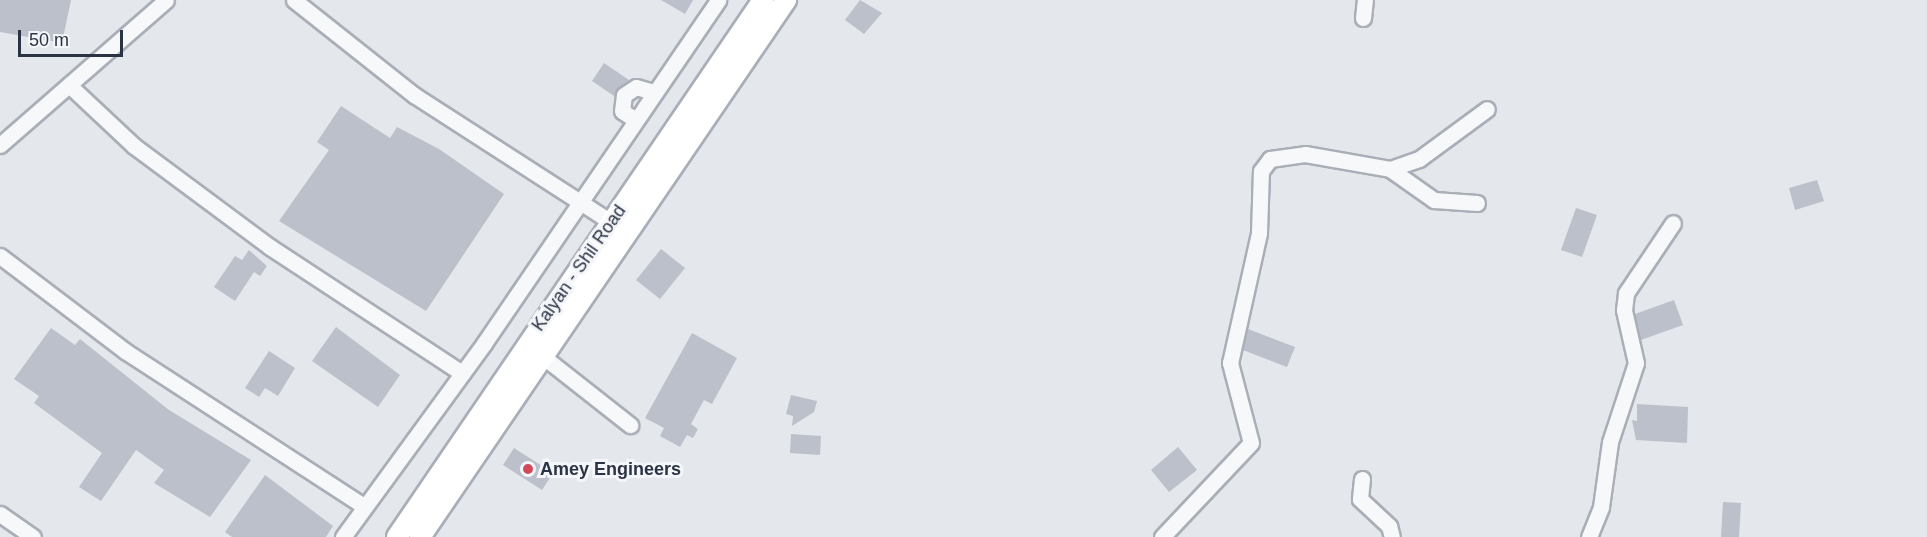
<!DOCTYPE html>
<html>
<head>
<meta charset="utf-8">
<style>
	body { margin:0 }
	#map { position:relative; width:1927px; height:537px; overflow:hidden; background:#e4e7ec; font-family:Helvetica,sans-serif }
	div>[style] { position:absolute }
	[style*='--x'] { left:calc(var(--x)*1px); top:calc(var(--y)*1px); width:calc(var(--w)*1px); rotate:calc(var(--a)*1deg) }
	.building>* { inset:0; background:#bbc0ca }
	.roads { filter:drop-shadow(2px 0 #a9aeb7) drop-shadow(-2px 0 #a9aeb7) drop-shadow(0 2px #a9aeb7) drop-shadow(0 -2px #a9aeb7) }
	.minor>* { height:15px; margin:-7.5px; padding:0 7.5px; transform-origin:7.5px; border-radius:7.5px; background:#f7f8fa }
	.major>* { height:20px; margin:-10px; padding:0 10px; transform-origin:10px; border-radius:10px; background:#fff }
	.dots>* { width:16px; height:16px; translate:-50% -50%; box-sizing:border-box; border:3px solid #f4f6f9; border-radius:50% }
	span { translate:-50% -50%; white-space:nowrap; text-align:center; line-height:1.15; -webkit-text-stroke:6px #f4f6f9; paint-order:stroke }
	.street-label { font-size:18px; color:#2b3445 }
	.poi-label { font-size:18px; color:#2b3445; font-weight:700 }
	.left { translate:0 -50%; text-align:left }
	.scale { position:absolute; left:18px; top:30px; width:105px; height:27px; box-sizing:border-box; border:3px solid #2b3445; border-top:0; padding-left:8px; font-size:18px; line-height:21px; white-space:nowrap; color:#2b3445; -webkit-text-stroke:4px #f4f6f9; paint-order:stroke }
</style>
</head>
<body>
<div id="map">
	<div class="building">
		<div style="clip-path:polygon(0 0,71px 0,62px 43px,0 32px)"></div>
		<div style="clip-path:polygon(661px 0,693px 0,685px 14px)"></div>
		<div style="clip-path:polygon(860px 0,882px 13px,864px 34px,845px 20px)"></div>
		<div style="clip-path:polygon(604px 63px,629px 80px,614px 96px,592px 81px)"></div>
		<div style="clip-path:polygon(341px 106px,390px 138px,397px 127px,439px 149px,504px 194px,426px 311px,279px 221px,329px 150px,317px 142px)"></div>
		<div style="clip-path:polygon(1817px 180px,1824px 201px,1795px 210px,1789px 188px)"></div>
		<div style="clip-path:polygon(1576px 208px,1597px 215px,1582px 257px,1561px 250px)"></div>
		<div style="clip-path:polygon(661px 249px,685px 268px,660px 299px,636px 280px)"></div>
		<div style="clip-path:polygon(249px 250px,267px 266px,260px 276px,254px 272px,235px 301px,214px 287px,235px 256px,242px 260px)"></div>
		<div style="clip-path:polygon(1674px 300px,1683px 325px,1641px 340px,1635px 314px)"></div>
		<div style="clip-path:polygon(336px 327px,400px 375px,378px 407px,312px 361px)"></div>
		<div style="clip-path:polygon(51px 328px,75px 345px,80px 339px,169px 410px,251px 460px,210px 517px,154px 483px,164px 470px,136px 450px,101px 501px,79px 487px,102px 453px,34px 403px,39px 396px,14px 379px)"></div>
		<div style="clip-path:polygon(1248px 329px,1295px 347px,1287px 367px,1243px 350px)"></div>
		<div style="clip-path:polygon(692px 333px,737px 358px,712px 404px,704px 400px,691px 424px,698px 429px,693px 438px,687px 435px,680px 447px,660px 436px,664px 428px,645px 418px)"></div>
		<div style="clip-path:polygon(269px 351px,295px 368px,278px 396px,265px 388px,259px 397px,245px 388px)"></div>
		<div style="clip-path:polygon(791px 395px,817px 401px,814px 412px,792px 426px,793px 416px,786px 414px)"></div>
		<div style="clip-path:polygon(1637px 404px,1688px 407px,1687px 443px,1636px 440px,1632px 420px,1637px 421px)"></div>
		<div style="clip-path:polygon(791px 434px,821px 436px,820px 455px,790px 453px)"></div>
		<div style="clip-path:polygon(1178px 447px,1197px 470px,1169px 492px,1151px 470px)"></div>
		<div style="clip-path:polygon(514px 448px,553px 473px,542px 490px,503px 465px)"></div>
		<div style="clip-path:polygon(265px 475px,333px 526px,326px 537px,232px 537px,225px 532px)"></div>
		<div style="clip-path:polygon(1723px 502px,1741px 503px,1739px 537px,1721px 537px)"></div>
	</div>
	<div class="roads">
		<div class="minor">
			<div style="--x:294;--y:0;--w:153;--a:38.4"></div>
			<div style="--x:414;--y:95;--w:245;--a:32.8"></div>
			<div style="--x:1363;--y:18;--w:18;--a:-84"></div>
			<div style="--x:69;--y:85;--w:89;--a:43.2"></div>
			<div style="--x:134;--y:146;--w:169;--a:36.6"></div>
			<div style="--x:270;--y:247;--w:230;--a:33.3"></div>
			<div style="--x:634;--y:119;--w:14;--a:-146"></div>
			<div style="--x:622;--y:111;--w:16;--a:-83"></div>
			<div style="--x:624;--y:95;--w:14;--a:-34"></div>
			<div style="--x:636;--y:87;--w:18;--a:16"></div>
			<div style="--x:0;--y:145;--w:220;--a:-41.1"></div>
			<div style="--x:1390;--y:169;--w:54;--a:35.2"></div>
			<div style="--x:1434;--y:200;--w:43;--a:4"></div>
			<div style="--x:0;--y:256;--w:157;--a:37.2"></div>
			<div style="--x:125;--y:351;--w:286;--a:33"></div>
			<div style="--x:536;--y:351;--w:120;--a:38.2"></div>
			<div style="--x:1362;--y:479;--w:20;--a:96"></div>
			<div style="--x:1360;--y:499;--w:40;--a:43"></div>
			<div style="--x:1389;--y:526;--w:11;--a:75"></div>
			<div style="--x:0;--y:514;--w:40;--a:34.9"></div>
			<div style="--x:343;--y:537;--w:241;--a:-53.9"></div>
			<div style="--x:485;--y:342;--w:414;--a:-55.7"></div>
			<div style="--x:1162;--y:537;--w:129;--a:-46.6"></div>
			<div style="--x:1251;--y:443;--w:83;--a:-104.7"></div>
			<div style="--x:1230;--y:363;--w:133;--a:-77.4"></div>
			<div style="--x:1259;--y:233;--w:62;--a:-88.2"></div>
			<div style="--x:1261;--y:171;--w:15;--a:-53"></div>
			<div style="--x:1270;--y:159;--w:35;--a:-8"></div>
			<div style="--x:1305;--y:154;--w:86;--a:10"></div>
			<div style="--x:1390;--y:169;--w:31;--a:-19"></div>
			<div style="--x:1419;--y:159;--w:84;--a:-36.3"></div>
			<div style="--x:1589;--y:537;--w:32;--a:-68"></div>
			<div style="--x:1601;--y:507;--w:66;--a:-82.1"></div>
			<div style="--x:1610;--y:442;--w:83;--a:-71.8"></div>
			<div style="--x:1636;--y:363;--w:54;--a:-102.8"></div>
			<div style="--x:1624;--y:310;--w:17;--a:-83"></div>
			<div style="--x:1626;--y:293;--w:84;--a:-56.1"></div>
		</div>
		<div class="major">
			<div style="--x:397;--y:537;--w:650;--a:-55.72"></div>
			<div style="--x:420;--y:537;--w:650;--a:-55.72"></div>
		</div>
	</div>
	<div class="dots">
		<div style="left:528px;top:469px;background:#d1495b"></div>
	</div>
	<div class="street-label">
		<span style="left:579px;top:268px;rotate:-55deg">Kalyan - Shil Road</span>
	</div>
	<div class="poi-label">
		<span class="left" style="left:540px;top:469px">Amey Engineers</span>
	</div>
	<div class="scale">50 m</div>
</div>
</body>
</html>
